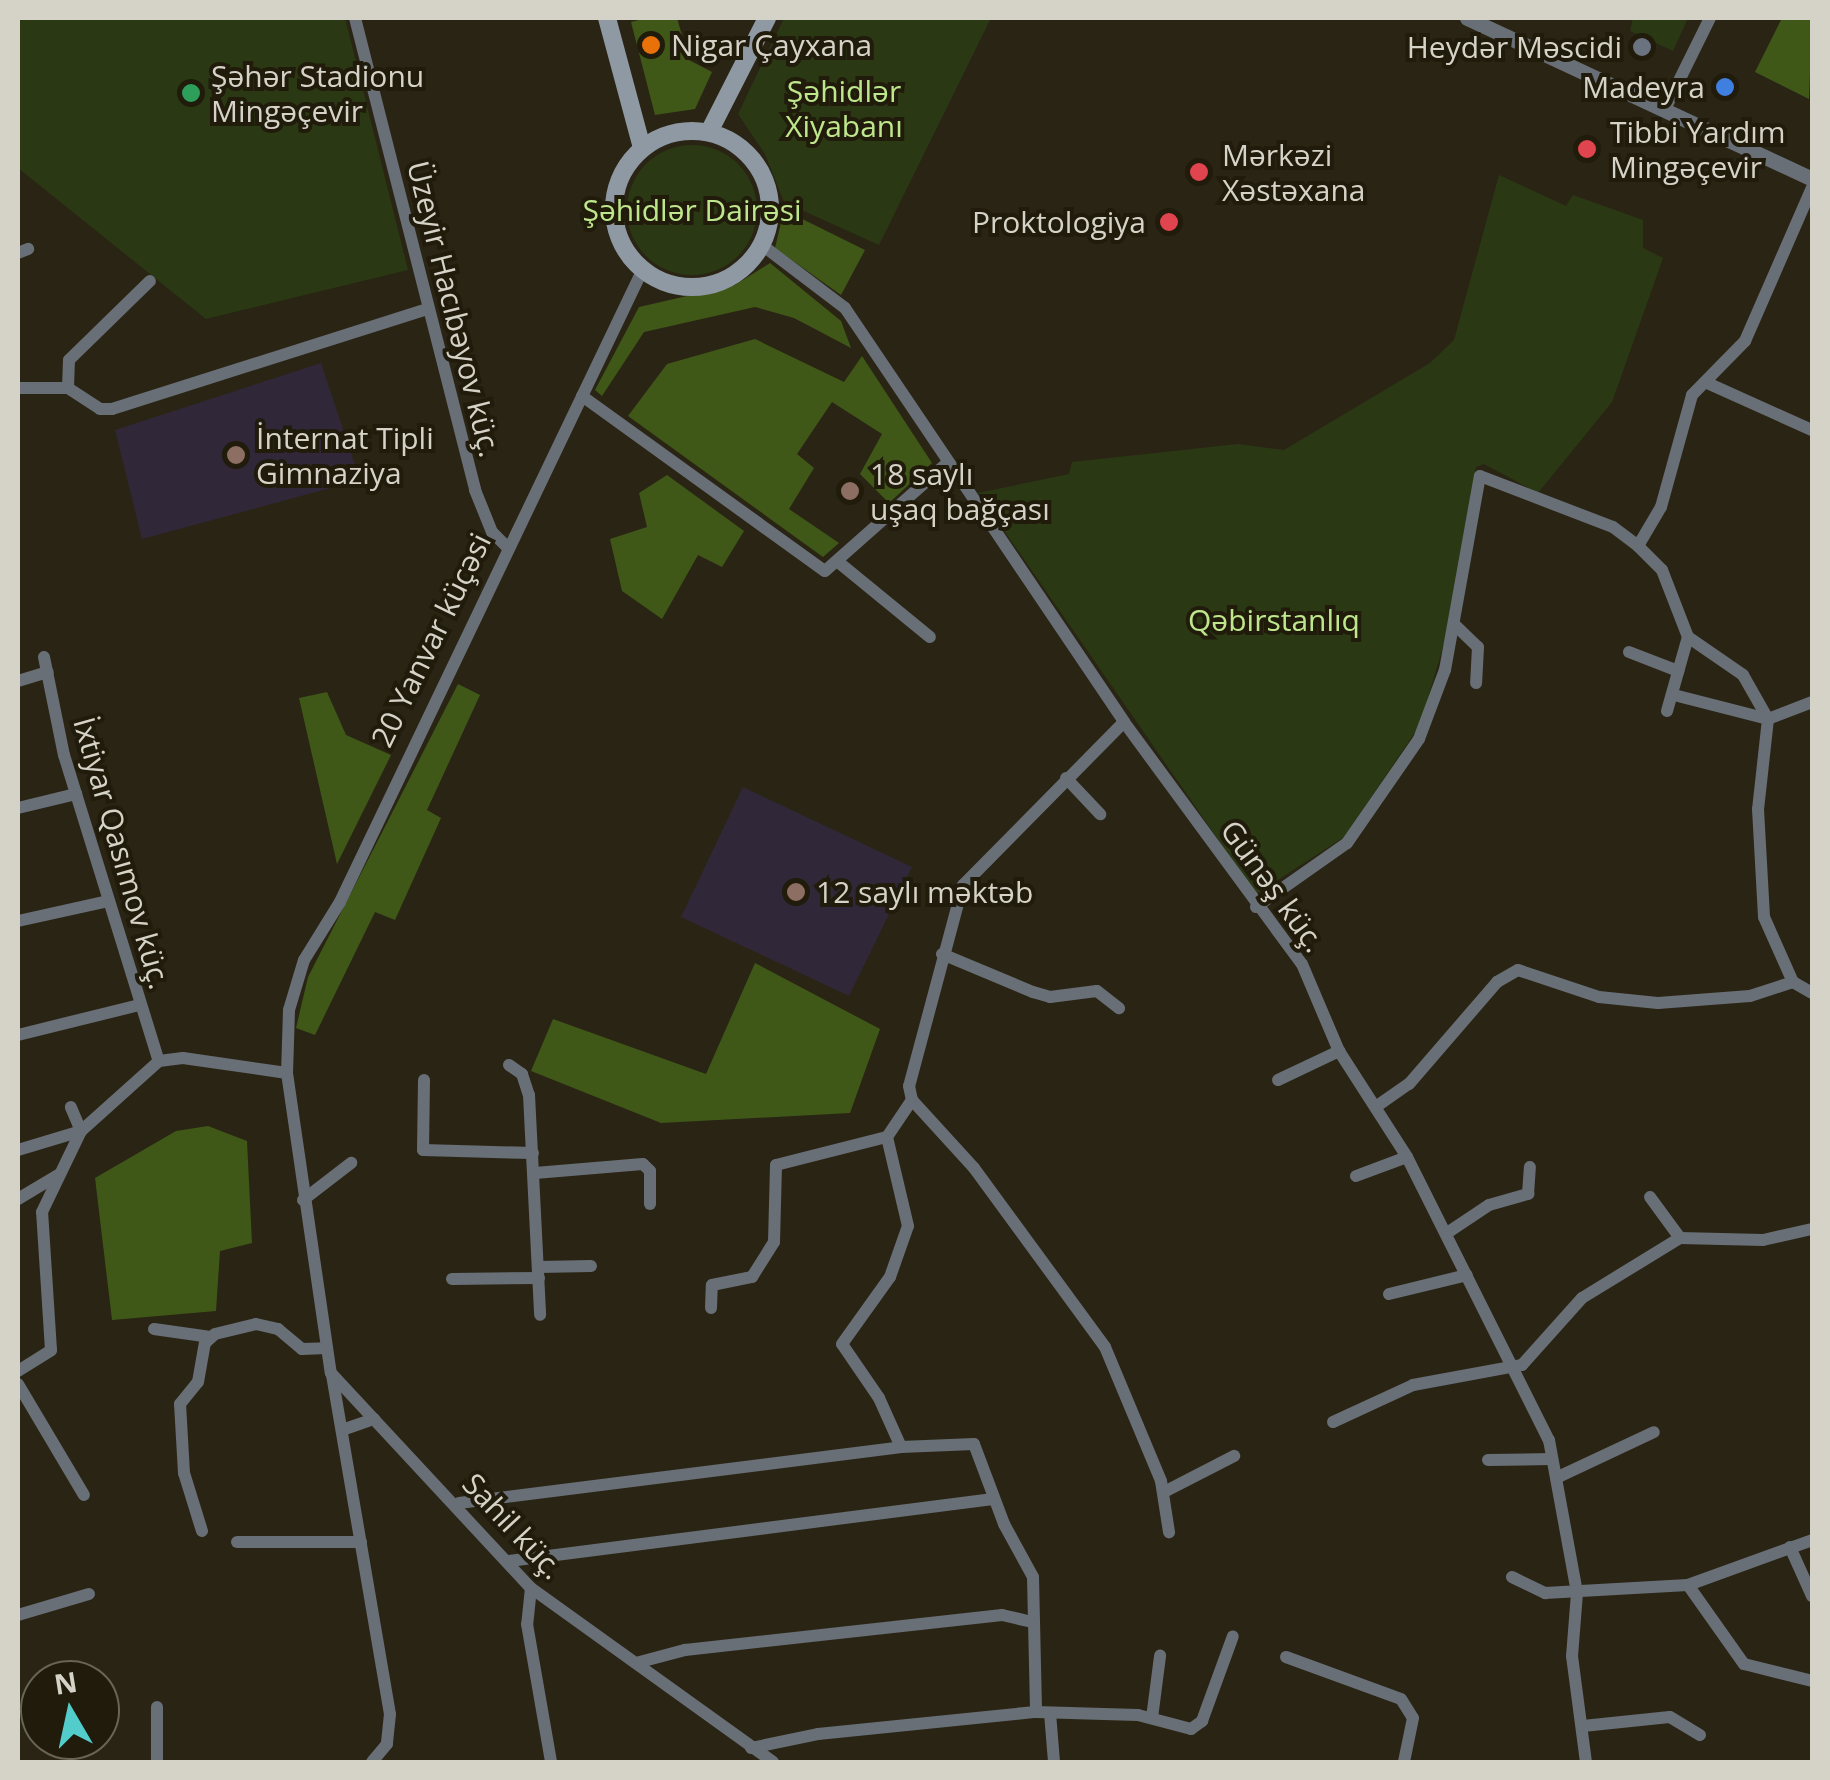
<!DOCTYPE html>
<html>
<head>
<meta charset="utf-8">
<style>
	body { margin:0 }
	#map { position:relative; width:1830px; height:1780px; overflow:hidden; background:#2a2414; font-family:"Open Sans",sans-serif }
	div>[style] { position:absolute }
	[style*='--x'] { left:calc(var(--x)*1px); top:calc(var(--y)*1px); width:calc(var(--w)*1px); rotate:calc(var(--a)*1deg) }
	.education>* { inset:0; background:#302838 }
	.green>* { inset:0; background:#2a3914 }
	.round { border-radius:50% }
	.forest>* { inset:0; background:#3f5818 }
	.minor>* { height:12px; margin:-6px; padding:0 6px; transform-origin:6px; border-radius:6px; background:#686f76 }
	.tertiary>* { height:15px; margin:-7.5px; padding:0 7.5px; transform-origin:7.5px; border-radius:7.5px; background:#686f76 }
	.secondary>* { height:18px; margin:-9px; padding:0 9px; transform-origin:9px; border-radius:9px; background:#8f99a4 }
	.secondary>.ring { margin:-9px; padding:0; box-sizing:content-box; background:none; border:18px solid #8f99a4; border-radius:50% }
	.dots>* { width:28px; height:28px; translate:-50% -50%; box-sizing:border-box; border:5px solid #201b0a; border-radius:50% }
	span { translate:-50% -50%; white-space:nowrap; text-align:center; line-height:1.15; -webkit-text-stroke:8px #201b0a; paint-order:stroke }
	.poi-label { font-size:30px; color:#d5d2c7 }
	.left { translate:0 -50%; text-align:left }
	.right { translate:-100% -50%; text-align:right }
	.park-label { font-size:30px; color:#bee68c }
	.street-label { font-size:30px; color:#d5d2c7 }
	.frame { position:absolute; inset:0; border:20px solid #d5d2c7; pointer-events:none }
	.north { position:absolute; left:20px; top:1660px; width:100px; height:100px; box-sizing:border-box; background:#201b0a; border:2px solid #686456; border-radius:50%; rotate:351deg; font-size:28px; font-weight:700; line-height:40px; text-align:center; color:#d5d2c7 }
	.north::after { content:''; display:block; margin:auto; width:35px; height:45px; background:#52cdcc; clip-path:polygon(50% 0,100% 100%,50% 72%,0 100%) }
</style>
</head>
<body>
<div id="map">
	<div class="education">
		<div style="clip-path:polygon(321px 363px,360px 480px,142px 539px,115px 430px)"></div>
		<div style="clip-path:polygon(743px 787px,912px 867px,849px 996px,681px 917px)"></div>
	</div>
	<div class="green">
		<div style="clip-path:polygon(18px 18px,345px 18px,408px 270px,206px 319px,18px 168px)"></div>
		<div style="clip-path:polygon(784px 18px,991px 18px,879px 245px,784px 202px,765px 154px,738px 114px)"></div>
		<div style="clip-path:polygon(1633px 18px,1688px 18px,1673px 51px,1630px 31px)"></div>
		<div class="round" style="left:627px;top:145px;width:130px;height:130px"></div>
		<div style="clip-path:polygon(1499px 175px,1566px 206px,1573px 195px,1643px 220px,1643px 248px,1663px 258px,1612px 402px,1538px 493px,1484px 464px,1476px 467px,1449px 626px,1420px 725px,1344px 837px,1256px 894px,978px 493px,1069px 474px,1072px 462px,1238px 444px,1284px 450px,1430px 363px,1454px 340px)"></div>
	</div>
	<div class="forest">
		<div style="clip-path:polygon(647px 18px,677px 18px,689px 60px,712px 72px,695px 109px,655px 115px,631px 22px)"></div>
		<div style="clip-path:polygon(1782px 18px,1812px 18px,1809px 99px,1755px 72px)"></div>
		<div style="clip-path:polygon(784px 210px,865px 250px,841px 295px,775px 248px)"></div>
		<div style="clip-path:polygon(770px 263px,841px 321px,851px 348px,794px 318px,755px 307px,644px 332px,602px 396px,595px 390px,639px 307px,735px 285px)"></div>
		<div style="clip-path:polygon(755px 339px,844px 382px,862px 356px,932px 463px,889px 503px,860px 474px,882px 434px,832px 402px,797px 454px,814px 468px,789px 509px,839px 543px,823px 557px,628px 416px,667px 364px)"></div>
		<div style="clip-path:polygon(667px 475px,744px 531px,722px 567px,698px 555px,662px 619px,622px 591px,610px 539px,647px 527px,639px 493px)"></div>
		<div style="clip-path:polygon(458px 684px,480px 695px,427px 810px,441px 818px,395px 920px,375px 912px,315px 1035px,296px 1028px,308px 977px)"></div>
		<div style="clip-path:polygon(327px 692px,346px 735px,391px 755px,337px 864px,299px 698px)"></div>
		<div style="clip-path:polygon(755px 963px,880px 1029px,850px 1113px,661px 1123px,531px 1071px,553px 1019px,706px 1074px)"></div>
		<div style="clip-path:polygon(208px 1126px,247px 1141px,252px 1243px,220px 1251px,216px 1311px,112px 1320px,95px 1178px,176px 1131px)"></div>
	</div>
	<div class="minor">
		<div style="--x:355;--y:18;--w:487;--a:75.7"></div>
		<div style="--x:475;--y:490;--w:45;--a:68"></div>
		<div style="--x:492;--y:532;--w:21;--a:45"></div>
		<div style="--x:1665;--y:109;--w:102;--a:-63.7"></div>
		<div style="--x:762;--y:245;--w:104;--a:37.2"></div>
		<div style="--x:845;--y:308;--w:499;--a:56"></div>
		<div style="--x:1124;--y:722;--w:300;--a:53.7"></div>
		<div style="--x:1302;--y:964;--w:95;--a:67"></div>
		<div style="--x:1339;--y:1051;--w:126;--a:57.3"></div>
		<div style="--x:1407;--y:1157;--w:317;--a:63.4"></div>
		<div style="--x:1549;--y:1440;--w:156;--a:79.6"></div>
		<div style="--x:1577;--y:1593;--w:63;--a:94.5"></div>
		<div style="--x:1572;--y:1656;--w:107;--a:82.5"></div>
		<div style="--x:18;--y:253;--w:11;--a:-22"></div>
		<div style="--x:643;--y:269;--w:702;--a:115.58"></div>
		<div style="--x:340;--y:902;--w:68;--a:121.8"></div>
		<div style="--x:304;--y:960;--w:52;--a:106.7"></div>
		<div style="--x:289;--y:1010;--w:63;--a:91.8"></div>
		<div style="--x:287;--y:1073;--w:303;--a:81.7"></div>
		<div style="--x:331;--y:1373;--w:294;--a:47.1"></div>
		<div style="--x:531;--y:1588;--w:298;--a:35.7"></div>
		<div style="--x:1705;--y:382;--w:117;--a:24.2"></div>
		<div style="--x:18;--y:388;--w:50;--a:0"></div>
		<div style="--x:68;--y:388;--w:38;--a:33"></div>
		<div style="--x:100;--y:409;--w:12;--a:0"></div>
		<div style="--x:112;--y:409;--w:330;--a:-17.6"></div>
		<div style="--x:68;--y:388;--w:28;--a:-88"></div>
		<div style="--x:69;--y:360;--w:113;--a:-44.3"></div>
		<div style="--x:582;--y:396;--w:299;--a:35.8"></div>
		<div style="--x:825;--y:571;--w:162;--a:-41.5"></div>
		<div style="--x:1638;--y:546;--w:34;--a:45"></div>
		<div style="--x:1662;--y:570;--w:72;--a:68.8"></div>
		<div style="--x:1688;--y:637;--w:67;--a:34.6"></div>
		<div style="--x:1743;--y:675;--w:51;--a:60.4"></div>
		<div style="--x:1768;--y:719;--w:91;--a:96.3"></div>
		<div style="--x:1758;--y:809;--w:108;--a:86.8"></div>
		<div style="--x:1764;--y:917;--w:71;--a:66"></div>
		<div style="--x:1793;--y:982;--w:22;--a:30"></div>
		<div style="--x:837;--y:561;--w:120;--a:39.3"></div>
		<div style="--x:1455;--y:625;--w:32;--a:44"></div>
		<div style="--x:1478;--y:647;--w:36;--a:93"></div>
		<div style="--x:1629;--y:652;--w:53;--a:21.2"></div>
		<div style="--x:44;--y:657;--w:100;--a:78.5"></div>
		<div style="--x:64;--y:755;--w:320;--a:72.8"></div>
		<div style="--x:18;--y:681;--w:31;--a:-17"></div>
		<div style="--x:1674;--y:695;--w:97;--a:14.3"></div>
		<div style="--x:1768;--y:719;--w:47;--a:-21.1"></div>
		<div style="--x:1667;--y:711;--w:77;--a:-74.2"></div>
		<div style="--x:1124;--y:722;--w:229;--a:134.6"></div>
		<div style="--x:963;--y:885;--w:208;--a:105"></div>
		<div style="--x:909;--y:1086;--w:14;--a:78"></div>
		<div style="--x:912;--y:1100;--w:92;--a:47.6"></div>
		<div style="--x:974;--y:1168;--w:222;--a:53.8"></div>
		<div style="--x:1105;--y:1347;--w:145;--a:67.3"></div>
		<div style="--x:1161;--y:1481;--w:52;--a:81.1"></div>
		<div style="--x:1066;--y:778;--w:50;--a:46.6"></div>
		<div style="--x:18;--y:808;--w:60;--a:-13.6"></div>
		<div style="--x:1256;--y:907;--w:111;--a:-35.1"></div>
		<div style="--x:1347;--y:843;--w:126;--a:-55.3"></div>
		<div style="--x:1419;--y:739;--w:74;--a:-69.4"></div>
		<div style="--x:1445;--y:670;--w:197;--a:-79.8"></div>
		<div style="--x:1480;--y:476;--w:142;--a:21"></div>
		<div style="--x:1613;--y:527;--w:31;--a:37"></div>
		<div style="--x:1638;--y:546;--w:45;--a:-59.5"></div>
		<div style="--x:1661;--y:507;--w:116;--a:-74.5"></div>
		<div style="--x:1692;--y:395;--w:76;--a:-45.5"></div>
		<div style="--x:1745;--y:341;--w:167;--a:-66.4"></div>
		<div style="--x:18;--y:921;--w:92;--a:-12.5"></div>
		<div style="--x:942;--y:954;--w:99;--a:22.7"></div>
		<div style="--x:1033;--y:992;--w:18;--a:16"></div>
		<div style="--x:1050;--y:997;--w:47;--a:-7.3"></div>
		<div style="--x:1097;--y:991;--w:28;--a:38"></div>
		<div style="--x:18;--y:1035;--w:125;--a:-13.9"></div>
		<div style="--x:509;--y:1065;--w:16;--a:35"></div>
		<div style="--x:522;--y:1074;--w:22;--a:72"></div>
		<div style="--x:529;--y:1095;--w:220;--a:87.1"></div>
		<div style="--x:424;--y:1080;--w:70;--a:90.8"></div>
		<div style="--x:423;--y:1150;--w:110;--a:1.6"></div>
		<div style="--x:1278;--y:1080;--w:68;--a:-25.4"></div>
		<div style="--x:1377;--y:1106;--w:39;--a:-35"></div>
		<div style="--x:1409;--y:1084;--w:135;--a:-49.2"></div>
		<div style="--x:1497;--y:982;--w:24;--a:-30"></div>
		<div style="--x:1518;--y:970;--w:85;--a:18.4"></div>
		<div style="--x:1599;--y:997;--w:59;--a:5.8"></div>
		<div style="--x:1658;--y:1003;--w:92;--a:-4.4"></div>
		<div style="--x:1750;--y:996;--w:45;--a:-18"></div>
		<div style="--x:18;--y:1150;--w:66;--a:-16.8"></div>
		<div style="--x:81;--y:1131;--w:26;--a:-113"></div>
		<div style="--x:535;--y:1173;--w:108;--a:-4.8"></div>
		<div style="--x:643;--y:1164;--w:10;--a:45"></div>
		<div style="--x:650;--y:1171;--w:33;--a:90"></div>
		<div style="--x:1356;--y:1176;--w:54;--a:-20.4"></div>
		<div style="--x:1650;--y:1197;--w:51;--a:53.8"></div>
		<div style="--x:18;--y:1199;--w:47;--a:-31"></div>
		<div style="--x:303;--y:1200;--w:61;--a:-37.6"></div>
		<div style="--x:1447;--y:1233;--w:50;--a:-33.7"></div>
		<div style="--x:1489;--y:1205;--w:41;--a:-15.8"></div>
		<div style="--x:1528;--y:1194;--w:27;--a:-86"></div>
		<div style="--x:539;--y:1267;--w:52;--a:-1.1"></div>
		<div style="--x:452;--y:1279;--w:87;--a:-0.7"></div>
		<div style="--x:1389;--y:1294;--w:80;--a:-13.7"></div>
		<div style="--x:711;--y:1308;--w:23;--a:-88"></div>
		<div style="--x:712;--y:1285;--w:41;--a:-11.3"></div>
		<div style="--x:752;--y:1277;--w:41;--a:-57.8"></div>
		<div style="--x:774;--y:1242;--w:77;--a:-88.5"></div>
		<div style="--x:776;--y:1165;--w:114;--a:-14.2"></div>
		<div style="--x:154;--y:1329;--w:57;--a:8.1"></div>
		<div style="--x:18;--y:1371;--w:39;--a:-32"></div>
		<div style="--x:51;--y:1350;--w:138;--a:-93.7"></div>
		<div style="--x:42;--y:1212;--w:90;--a:-64.3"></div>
		<div style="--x:81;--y:1131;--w:105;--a:-41.9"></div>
		<div style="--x:159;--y:1061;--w:24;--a:-7"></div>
		<div style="--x:183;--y:1058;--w:105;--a:8.2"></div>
		<div style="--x:332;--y:1375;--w:344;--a:80.3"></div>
		<div style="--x:390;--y:1714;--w:30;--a:96"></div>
		<div style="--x:387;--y:1744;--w:23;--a:130"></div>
		<div style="--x:18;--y:1384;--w:129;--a:59.3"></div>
		<div style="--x:1333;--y:1422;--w:88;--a:-24.8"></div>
		<div style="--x:1413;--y:1385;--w:111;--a:-10.4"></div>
		<div style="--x:1522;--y:1365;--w:90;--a:-48.2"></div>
		<div style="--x:1582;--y:1298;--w:115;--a:-31.5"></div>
		<div style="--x:1680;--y:1238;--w:83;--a:1.4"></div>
		<div style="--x:1763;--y:1240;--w:50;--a:-12.7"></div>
		<div style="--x:342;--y:1430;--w:34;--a:-19"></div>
		<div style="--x:901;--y:1447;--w:54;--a:-114.2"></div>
		<div style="--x:879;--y:1398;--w:65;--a:-124.4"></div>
		<div style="--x:842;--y:1344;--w:82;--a:-54.4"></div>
		<div style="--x:890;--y:1277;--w:54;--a:-70.6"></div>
		<div style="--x:908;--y:1226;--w:91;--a:-103.3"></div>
		<div style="--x:887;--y:1137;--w:45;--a:-56"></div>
		<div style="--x:1488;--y:1460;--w:64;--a:-0.9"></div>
		<div style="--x:1556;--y:1478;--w:108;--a:-25.1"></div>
		<div style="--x:1164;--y:1492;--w:79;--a:-27.2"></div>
		<div style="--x:459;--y:1503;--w:446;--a:-7.2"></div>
		<div style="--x:901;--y:1447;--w:73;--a:-2.4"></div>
		<div style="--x:974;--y:1444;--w:85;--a:69.4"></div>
		<div style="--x:1004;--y:1524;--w:60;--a:61.3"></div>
		<div style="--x:1033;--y:1577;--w:135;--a:88.7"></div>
		<div style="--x:202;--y:1531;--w:61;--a:-107.2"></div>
		<div style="--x:184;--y:1473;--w:69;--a:-93.3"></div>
		<div style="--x:180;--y:1404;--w:28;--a:-51"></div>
		<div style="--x:198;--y:1382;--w:40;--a:-80"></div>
		<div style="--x:205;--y:1343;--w:13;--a:-42"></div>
		<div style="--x:215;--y:1334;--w:42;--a:-13.7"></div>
		<div style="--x:256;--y:1324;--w:23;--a:13"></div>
		<div style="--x:278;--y:1329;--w:31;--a:40"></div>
		<div style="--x:302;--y:1349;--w:25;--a:-2"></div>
		<div style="--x:237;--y:1542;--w:124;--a:0"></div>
		<div style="--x:1790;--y:1547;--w:54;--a:65.8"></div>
		<div style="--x:509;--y:1561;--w:488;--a:-7.3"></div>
		<div style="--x:1512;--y:1577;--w:37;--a:26"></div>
		<div style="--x:1545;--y:1593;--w:143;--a:-3.2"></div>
		<div style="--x:1688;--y:1585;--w:97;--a:54.7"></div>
		<div style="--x:1744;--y:1664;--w:70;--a:14"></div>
		<div style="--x:1688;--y:1585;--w:132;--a:-19.9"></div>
		<div style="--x:531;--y:1588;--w:36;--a:96"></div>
		<div style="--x:527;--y:1624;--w:140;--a:80.1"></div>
		<div style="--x:18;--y:1615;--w:74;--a:-16.5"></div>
		<div style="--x:1286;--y:1657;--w:122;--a:20.1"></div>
		<div style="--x:1401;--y:1699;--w:22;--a:58"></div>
		<div style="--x:1413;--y:1718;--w:45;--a:101.6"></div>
		<div style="--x:636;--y:1663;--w:51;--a:-14.9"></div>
		<div style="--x:685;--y:1650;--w:319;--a:-6.3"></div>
		<div style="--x:1002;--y:1615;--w:31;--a:13"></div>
		<div style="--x:1050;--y:1713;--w:49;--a:85.3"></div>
		<div style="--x:1152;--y:1718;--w:63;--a:-82.6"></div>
		<div style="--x:1583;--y:1726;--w:87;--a:-5.9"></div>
		<div style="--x:1670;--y:1717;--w:35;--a:31"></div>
		<div style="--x:751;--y:1748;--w:68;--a:-11.8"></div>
		<div style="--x:818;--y:1734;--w:219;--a:-5.8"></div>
		<div style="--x:1036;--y:1712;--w:102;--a:1.7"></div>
		<div style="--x:1138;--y:1715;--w:55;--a:14.8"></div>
		<div style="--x:1191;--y:1729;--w:14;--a:-36"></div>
		<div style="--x:1202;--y:1721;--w:90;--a:-70"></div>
		<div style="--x:157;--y:1762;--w:55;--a:-90"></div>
	</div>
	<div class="tertiary">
		<div style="--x:1467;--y:18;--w:381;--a:25"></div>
	</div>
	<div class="secondary">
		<div style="--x:607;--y:18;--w:135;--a:74.9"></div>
		<div class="ring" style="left:614px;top:131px;width:138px;height:138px"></div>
		<div style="--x:709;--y:132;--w:128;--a:-63"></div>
	</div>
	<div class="dots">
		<div style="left:651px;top:45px;background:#e8710a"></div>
		<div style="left:1642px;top:47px;background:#6b7280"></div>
		<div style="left:1725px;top:87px;background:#3f7fe0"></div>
		<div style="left:191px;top:93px;background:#2e9e5b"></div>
		<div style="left:1587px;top:149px;background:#e0444e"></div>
		<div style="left:1199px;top:172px;background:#e0444e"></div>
		<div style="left:1169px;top:222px;background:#e0444e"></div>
		<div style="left:236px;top:455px;background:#8d6e63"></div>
		<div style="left:850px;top:491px;background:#8d6e63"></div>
		<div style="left:796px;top:892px;background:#8d6e63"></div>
	</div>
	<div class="poi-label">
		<span class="left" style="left:671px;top:45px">Nigar Çayxana</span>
		<span class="right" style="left:1622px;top:47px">Heydər Məscidi</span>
		<span class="left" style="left:211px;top:93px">Şəhər Stadionu<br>Mingəçevir</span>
		<span class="right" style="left:1705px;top:87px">Madeyra</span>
		<span class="left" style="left:1610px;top:149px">Tibbi Yardım<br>Mingəçevir</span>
		<span class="left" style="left:1222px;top:172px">Mərkəzi<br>Xəstəxana</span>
		<span class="right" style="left:1146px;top:222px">Proktologiya</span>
		<span class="left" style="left:256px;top:455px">İnternat Tipli<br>Gimnaziya</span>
		<span class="left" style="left:870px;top:491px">18 saylı<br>uşaq bağçası</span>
		<span class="left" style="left:816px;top:892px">12 saylı məktəb</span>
	</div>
	<div class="park-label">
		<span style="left:844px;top:108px">Şəhidlər<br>Xiyabanı</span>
		<span style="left:692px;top:210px">Şəhidlər Dairəsi</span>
		<span style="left:1274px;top:620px">Qəbirstanlıq</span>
	</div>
	<div class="street-label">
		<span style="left:454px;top:309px;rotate:76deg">Üzeyir Hacıbəyov küç.</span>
		<span style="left:431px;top:640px;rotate:-64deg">20 Yanvar küçəsi</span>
		<span style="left:122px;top:853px;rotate:74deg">İxtiyar Qasımov küç.</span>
		<span style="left:1273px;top:886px;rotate:54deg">Günəş küç.</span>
		<span style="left:513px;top:1526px;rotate:47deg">Sahil küç.</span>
	</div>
	<div class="frame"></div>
	<div class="north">N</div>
</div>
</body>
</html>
